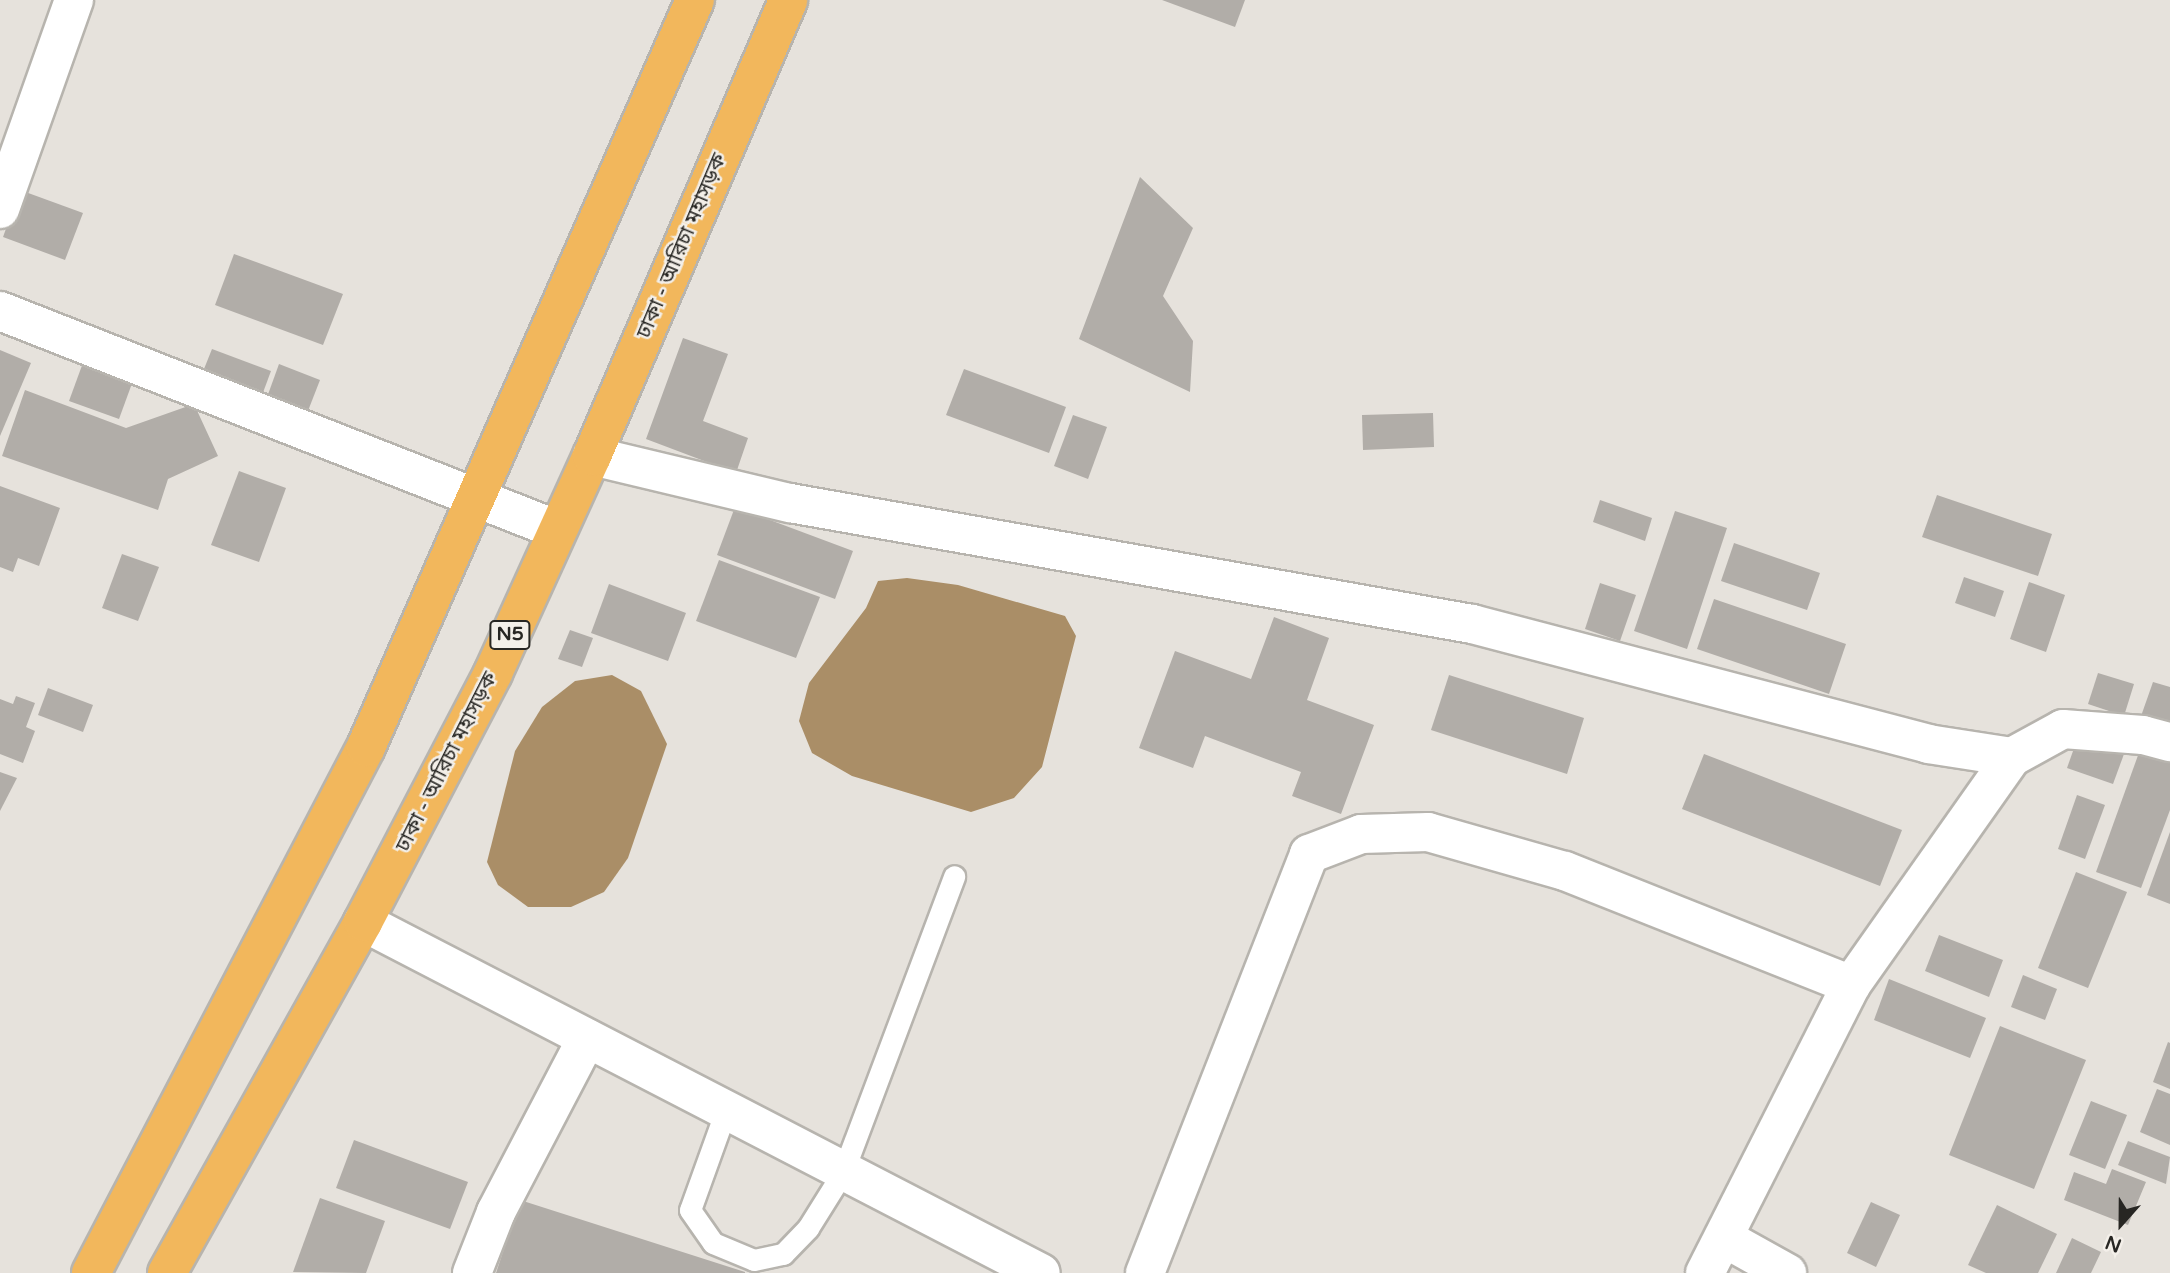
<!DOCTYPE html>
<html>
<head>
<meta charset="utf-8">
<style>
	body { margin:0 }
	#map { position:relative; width:2170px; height:1273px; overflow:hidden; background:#e6e2dc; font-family:"Varela Round","Noto Sans Bengali",sans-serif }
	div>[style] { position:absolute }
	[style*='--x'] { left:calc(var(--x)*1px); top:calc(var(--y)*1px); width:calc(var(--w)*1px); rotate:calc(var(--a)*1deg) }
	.water>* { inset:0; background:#aa8e67 }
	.building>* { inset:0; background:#b1ada8 }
	.roads { filter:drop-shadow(2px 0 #b7b4ae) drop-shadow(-2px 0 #b7b4ae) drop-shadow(0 2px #b7b4ae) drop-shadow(0 -2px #b7b4ae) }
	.lane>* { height:21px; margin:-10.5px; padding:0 10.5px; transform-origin:10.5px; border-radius:10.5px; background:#fff }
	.street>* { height:38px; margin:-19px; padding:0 19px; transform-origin:19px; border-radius:19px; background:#fff }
	.highway>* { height:38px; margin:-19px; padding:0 19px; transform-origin:19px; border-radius:19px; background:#f2b75c }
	span { translate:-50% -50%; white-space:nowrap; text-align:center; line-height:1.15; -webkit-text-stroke:5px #f3efe9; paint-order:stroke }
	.shield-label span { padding:2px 5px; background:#f3efe9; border:2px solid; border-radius:5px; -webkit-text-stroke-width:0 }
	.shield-label { font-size:19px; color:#272623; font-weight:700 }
	.street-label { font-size:21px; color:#272623 }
	.north { position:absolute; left:2086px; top:1189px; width:70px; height:70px; -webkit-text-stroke:5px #f3efe9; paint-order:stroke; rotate:201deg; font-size:19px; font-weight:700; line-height:28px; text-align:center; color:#272623 }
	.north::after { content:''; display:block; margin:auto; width:24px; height:32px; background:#272623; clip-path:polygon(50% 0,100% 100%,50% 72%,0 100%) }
</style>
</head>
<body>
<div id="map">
	<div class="water">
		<div style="clip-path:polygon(907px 578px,958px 585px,1065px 616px,1076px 636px,1042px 767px,1014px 798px,971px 812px,852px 776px,812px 753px,799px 721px,809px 683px,866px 608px,878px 581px)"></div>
		<div style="clip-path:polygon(612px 675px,641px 691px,667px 744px,628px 858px,604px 892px,571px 907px,528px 907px,498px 885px,487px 862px,515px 751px,542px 707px,575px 681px)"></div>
	</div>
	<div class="building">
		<div style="clip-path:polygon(1162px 0,1245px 0,1235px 27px)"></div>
		<div style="clip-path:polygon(1140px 177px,1193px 228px,1163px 296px,1193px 341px,1190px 392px,1079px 339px)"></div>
		<div style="clip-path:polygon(20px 190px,83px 213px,65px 260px,3px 237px)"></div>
		<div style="clip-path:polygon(234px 254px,343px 294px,323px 345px,215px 305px)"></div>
		<div style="clip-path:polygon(683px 338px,728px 354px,703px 421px,748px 438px,736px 473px,646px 439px)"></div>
		<div style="clip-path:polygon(88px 349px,138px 367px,119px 419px,69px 401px)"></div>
		<div style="clip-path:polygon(212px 349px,271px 371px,258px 406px,198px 384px)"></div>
		<div style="clip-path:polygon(0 350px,31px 363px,0 436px)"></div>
		<div style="clip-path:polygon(279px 364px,320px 380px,306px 416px,266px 400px)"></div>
		<div style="clip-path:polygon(964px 369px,1066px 407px,1049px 453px,946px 415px)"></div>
		<div style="clip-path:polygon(25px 390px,126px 428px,194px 404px,218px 456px,168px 479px,158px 510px,2px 456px)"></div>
		<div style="clip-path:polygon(1433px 413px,1434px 447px,1363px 450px,1362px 415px)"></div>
		<div style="clip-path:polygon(1073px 415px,1107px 427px,1088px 479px,1054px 466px)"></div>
		<div style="clip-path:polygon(239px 471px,286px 488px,259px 562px,211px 545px)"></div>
		<div style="clip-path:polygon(0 486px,60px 508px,39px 566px,18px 558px,13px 572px,0 567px)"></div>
		<div style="clip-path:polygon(1937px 495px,2052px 534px,2038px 576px,1922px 537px)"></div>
		<div style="clip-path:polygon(1600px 500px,1652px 518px,1645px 541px,1593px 522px)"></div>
		<div style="clip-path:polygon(735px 507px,853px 551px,835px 599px,717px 555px)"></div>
		<div style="clip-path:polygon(1675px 511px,1727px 528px,1687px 649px,1634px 631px)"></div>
		<div style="clip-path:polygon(1734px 543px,1820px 573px,1807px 610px,1721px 581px)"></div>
		<div style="clip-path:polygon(122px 554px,159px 567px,138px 621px,102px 608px)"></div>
		<div style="clip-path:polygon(719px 560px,820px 597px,796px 658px,696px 621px)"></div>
		<div style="clip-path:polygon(1964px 577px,2004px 591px,1995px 617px,1955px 603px)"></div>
		<div style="clip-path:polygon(2029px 582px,2065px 595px,2046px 652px,2010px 639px)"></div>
		<div style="clip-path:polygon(1600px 583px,1636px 595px,1620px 641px,1585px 629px)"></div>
		<div style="clip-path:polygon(609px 584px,686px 613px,668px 661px,591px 633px)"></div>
		<div style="clip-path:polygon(1714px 599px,1846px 644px,1829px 694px,1697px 649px)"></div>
		<div style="clip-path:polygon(1274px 617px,1329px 638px,1307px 700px,1374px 725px,1341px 814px,1292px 796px,1301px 772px,1205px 736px,1193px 768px,1139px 748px,1175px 651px,1251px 679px)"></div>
		<div style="clip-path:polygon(570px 630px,593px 638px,582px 667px,558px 659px)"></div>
		<div style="clip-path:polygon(2098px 673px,2134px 684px,2124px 716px,2088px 704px)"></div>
		<div style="clip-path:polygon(1449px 675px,1584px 718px,1567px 774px,1431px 730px)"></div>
		<div style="clip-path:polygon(2153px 682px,2170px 687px,2170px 729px,2140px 719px)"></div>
		<div style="clip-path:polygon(48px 688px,93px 705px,83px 732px,38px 715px)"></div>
		<div style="clip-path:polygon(16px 696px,35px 703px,26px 727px,35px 731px,23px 763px,0 754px,0 699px,13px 704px)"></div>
		<div style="clip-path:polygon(2078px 737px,2124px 754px,2113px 784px,2067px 768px)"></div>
		<div style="clip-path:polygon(2141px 747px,2170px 758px,2170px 810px,2141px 888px,2096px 872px)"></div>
		<div style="clip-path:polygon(1704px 754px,1902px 830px,1880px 886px,1682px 809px)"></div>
		<div style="clip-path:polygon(0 772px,17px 778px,0 811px)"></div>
		<div style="clip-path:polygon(2077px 795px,2105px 805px,2085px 859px,2058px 849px)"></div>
		<div style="clip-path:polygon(2170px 832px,2170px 904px,2147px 895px)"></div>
		<div style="clip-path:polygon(2076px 872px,2127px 892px,2088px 988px,2038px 968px)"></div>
		<div style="clip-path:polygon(1939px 935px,2003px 960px,1989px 997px,1925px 971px)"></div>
		<div style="clip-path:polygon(2023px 975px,2057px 989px,2045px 1020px,2011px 1007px)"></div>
		<div style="clip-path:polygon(1889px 979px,1986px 1018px,1970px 1058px,1874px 1020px)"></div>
		<div style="clip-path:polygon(2000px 1026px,2086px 1060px,2034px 1189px,1949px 1155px)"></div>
		<div style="clip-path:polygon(2168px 1042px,2170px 1043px,2170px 1089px,2153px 1082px)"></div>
		<div style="clip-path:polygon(2157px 1089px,2170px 1094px,2170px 1145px,2140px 1132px)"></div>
		<div style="clip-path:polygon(2091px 1101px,2127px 1115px,2105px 1169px,2069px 1155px)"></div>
		<div style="clip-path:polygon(354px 1140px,468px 1182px,450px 1229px,336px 1188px)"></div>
		<div style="clip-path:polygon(2128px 1141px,2170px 1157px,2166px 1184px,2118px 1165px)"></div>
		<div style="clip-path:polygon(2112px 1169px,2146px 1182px,2128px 1225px,2064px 1200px,2074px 1172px,2106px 1184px)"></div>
		<div style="clip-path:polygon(320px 1198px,385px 1221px,366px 1273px,293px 1272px)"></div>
		<div style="clip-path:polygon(520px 1200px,745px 1272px,745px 1273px,496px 1273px)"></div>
		<div style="clip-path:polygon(1871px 1202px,1900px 1215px,1876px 1267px,1847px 1253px)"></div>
		<div style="clip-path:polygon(1997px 1205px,2057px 1234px,2038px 1273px,1986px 1273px,1968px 1265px)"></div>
		<div style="clip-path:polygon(2072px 1238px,2101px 1252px,2091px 1273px,2056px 1273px)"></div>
	</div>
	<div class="roads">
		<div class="lane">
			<div style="--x:726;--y:1110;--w:106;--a:109.8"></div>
			<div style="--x:690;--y:1210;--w:40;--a:55.1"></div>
			<div style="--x:713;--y:1243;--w:44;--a:22.5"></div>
			<div style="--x:754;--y:1260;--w:30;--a:-12"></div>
			<div style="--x:783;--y:1254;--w:36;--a:-46"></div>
			<div style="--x:808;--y:1228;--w:66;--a:-58"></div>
			<div style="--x:843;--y:1172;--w:316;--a:-69.4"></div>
		</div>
		<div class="street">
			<div style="--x:0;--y:209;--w:222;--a:-70.5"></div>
			<div style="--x:0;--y:311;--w:599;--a:21.43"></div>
			<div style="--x:592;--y:456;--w:204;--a:13.4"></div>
			<div style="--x:790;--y:503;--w:693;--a:10.06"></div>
			<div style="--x:1472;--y:624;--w:472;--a:14.7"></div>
			<div style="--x:1928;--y:744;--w:85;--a:8.8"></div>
			<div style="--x:2012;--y:757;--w:58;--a:-28.8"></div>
			<div style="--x:2063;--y:729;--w:80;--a:4.3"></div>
			<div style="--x:2143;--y:735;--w:28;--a:15"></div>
			<div style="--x:363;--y:922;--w:763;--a:27.37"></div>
			<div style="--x:1726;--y:1239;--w:70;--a:29.1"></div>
			<div style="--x:472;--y:1273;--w:66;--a:-68.5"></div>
			<div style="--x:496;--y:1212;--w:196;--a:-62.4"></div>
			<div style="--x:1145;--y:1273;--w:450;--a:-68.6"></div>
			<div style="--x:1309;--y:854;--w:56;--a:-21"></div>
			<div style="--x:1361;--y:834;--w:67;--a:-1.7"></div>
			<div style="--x:1428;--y:832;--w:142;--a:15.9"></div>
			<div style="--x:1565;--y:871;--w:308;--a:21.7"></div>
			<div style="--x:1705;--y:1273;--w:323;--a:-63.1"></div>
			<div style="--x:1851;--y:985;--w:279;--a:-54.8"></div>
		</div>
		<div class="highway">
			<div style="--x:91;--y:1273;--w:594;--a:-62.4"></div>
			<div style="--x:366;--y:747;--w:816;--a:-66.23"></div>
			<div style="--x:167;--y:1273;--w:402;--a:-60.8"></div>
			<div style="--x:363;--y:922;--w:281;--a:-62.4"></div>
			<div style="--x:493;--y:673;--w:239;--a:-65.5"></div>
			<div style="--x:592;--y:456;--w:496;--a:-66.7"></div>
		</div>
	</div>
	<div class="shield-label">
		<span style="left:510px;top:635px">N5</span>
	</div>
	<div class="street-label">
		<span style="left:682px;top:246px;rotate:-67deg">ঢাকা - আরিচা মহাসড়ক</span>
		<span style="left:447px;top:762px;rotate:-63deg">ঢাকা - আরিচা মহাসড়ক</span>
	</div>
	<div class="north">N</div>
</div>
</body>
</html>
